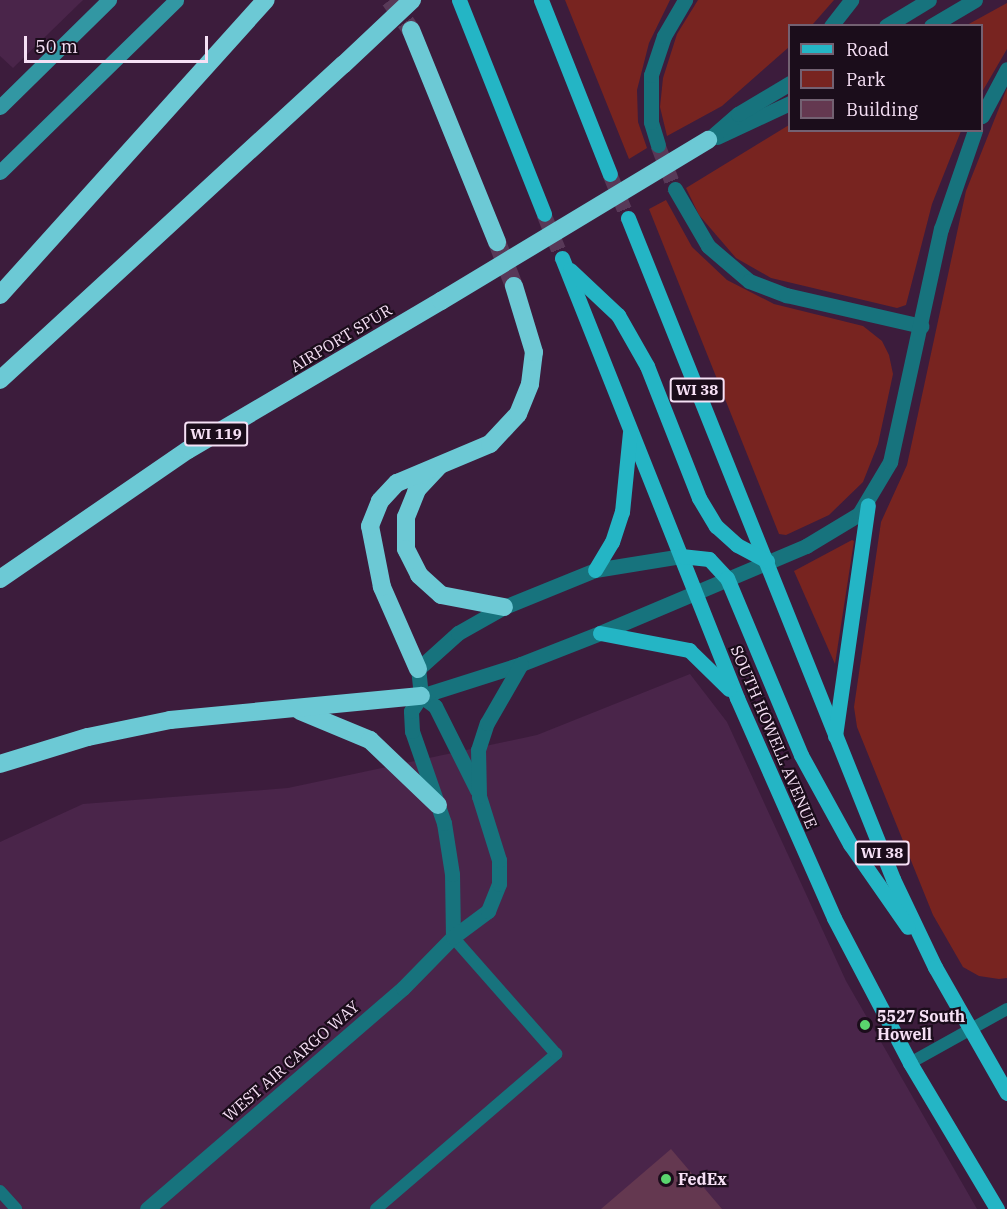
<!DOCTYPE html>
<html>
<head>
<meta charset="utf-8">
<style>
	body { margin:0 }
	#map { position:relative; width:1007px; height:1209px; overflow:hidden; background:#3c1c3c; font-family:"IBM Plex Serif",serif }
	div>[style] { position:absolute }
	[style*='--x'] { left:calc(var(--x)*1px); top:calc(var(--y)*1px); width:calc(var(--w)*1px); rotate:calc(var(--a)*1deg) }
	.built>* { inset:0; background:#4a254a }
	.green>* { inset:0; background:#782420 }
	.building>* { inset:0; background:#643850 }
	.street-tunnel>* { height:15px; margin-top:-7.5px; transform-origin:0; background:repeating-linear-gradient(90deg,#583958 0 15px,transparent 0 23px) }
	.primary-tunnel>* { height:15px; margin-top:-7.5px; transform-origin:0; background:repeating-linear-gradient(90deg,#583958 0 15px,transparent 0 23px) }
	.highway-tunnel>* { height:18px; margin-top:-9px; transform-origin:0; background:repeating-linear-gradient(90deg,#583958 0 18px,transparent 0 27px) }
	.lane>* { height:12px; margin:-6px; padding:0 6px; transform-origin:6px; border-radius:6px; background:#17737d }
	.street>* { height:15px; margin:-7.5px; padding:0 7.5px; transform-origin:7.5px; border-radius:7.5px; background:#17737d }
	.secondary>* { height:15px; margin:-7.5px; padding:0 7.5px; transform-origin:7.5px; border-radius:7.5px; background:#3297a3 }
	.primary>* { height:15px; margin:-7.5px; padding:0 7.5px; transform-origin:7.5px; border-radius:7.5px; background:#24b5c5 }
	.highway>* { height:18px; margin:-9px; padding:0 9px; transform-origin:9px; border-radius:9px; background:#6cc9d5 }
	.highway-bridge>* { height:18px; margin:-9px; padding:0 9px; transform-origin:9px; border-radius:9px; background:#6cc9d5 }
	.dots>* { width:16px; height:16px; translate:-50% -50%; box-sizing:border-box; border:3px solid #1b0d1b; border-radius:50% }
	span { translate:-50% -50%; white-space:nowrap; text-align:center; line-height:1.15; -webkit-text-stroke:4.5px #1b0d1b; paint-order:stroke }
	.shield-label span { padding:2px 4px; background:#1b0d1b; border:2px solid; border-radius:4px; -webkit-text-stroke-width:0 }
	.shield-label { font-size:15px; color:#f6e0f5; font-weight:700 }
	.street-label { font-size:16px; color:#f6e0f5 }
	.poi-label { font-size:16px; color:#f6e0f5; font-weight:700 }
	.left { translate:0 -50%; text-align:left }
	.legend { position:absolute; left:788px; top:24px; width:195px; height:108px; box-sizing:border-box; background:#1b0d1b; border:2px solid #736172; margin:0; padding:8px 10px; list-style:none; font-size:18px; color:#f6e0f5 }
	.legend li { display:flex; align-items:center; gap:12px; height:30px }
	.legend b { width:30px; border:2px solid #736172 }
	.scale { position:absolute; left:24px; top:36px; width:184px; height:27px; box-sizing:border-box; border:3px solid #f6e0f5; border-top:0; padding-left:8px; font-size:18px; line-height:21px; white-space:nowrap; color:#f6e0f5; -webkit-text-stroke:4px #1b0d1b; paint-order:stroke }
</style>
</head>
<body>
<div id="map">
	<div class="built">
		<div style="clip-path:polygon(0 0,83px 0,13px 68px,0 56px)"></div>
		<div style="clip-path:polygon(690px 674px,727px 722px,846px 981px,977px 1209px,0 1209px,0 842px,83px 804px,288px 788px,537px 735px)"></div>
	</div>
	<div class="green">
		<div style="clip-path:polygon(565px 0,670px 0,649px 43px,637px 90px,638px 122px,647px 148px,629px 159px)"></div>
		<div style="clip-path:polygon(698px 0,834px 0,813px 24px,790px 26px,789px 47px,722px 106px,667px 136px,660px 107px,663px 78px,677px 34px)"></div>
		<div style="clip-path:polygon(1007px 3px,1007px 49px,982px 92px,982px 26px,967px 25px)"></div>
		<div style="clip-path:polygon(1007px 88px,1007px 978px,999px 979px,979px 976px,963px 967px,933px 915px,857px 727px,854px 707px,881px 522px,907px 465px,966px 191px)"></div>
		<div style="clip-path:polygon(789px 125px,790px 130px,961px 131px,932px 204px,906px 305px,897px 308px,771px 278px,736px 258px,699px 215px,686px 188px)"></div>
		<div style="clip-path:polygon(666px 200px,692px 247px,727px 280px,774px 304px,863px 326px,882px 341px,889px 355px,893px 374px,878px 444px,863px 482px,829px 515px,786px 535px,779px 534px,649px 209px)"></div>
		<div style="clip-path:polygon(852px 540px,854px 541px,835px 664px,794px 571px)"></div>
	</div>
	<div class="building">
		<div style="clip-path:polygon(671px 1149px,722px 1209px,601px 1209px)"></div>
	</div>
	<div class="street-tunnel">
		<div style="--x:658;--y:145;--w:47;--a:68.9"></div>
	</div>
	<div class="primary-tunnel">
		<div style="--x:610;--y:174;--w:48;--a:67.8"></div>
		<div style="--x:544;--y:214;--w:48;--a:67.8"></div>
	</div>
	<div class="highway-tunnel">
		<div style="--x:390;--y:0;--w:37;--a:55"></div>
		<div style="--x:497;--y:242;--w:47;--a:68.9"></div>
	</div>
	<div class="lane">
		<div style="--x:910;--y:1063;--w:111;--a:-29.1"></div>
		<div style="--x:0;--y:1191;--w:24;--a:48"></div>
		<div style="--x:376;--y:1209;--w:238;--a:-40.7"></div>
		<div style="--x:556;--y:1054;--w:156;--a:-131.4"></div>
	</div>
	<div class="street">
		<div style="--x:831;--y:26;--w:33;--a:-52"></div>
		<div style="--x:886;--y:26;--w:50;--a:-31.2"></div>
		<div style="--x:931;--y:26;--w:51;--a:-30.6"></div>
		<div style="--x:982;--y:116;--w:53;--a:-62"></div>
		<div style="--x:717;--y:137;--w:81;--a:-25"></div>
		<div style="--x:708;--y:140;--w:40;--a:-41"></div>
		<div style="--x:738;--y:114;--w:61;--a:-30.8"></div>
		<div style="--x:658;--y:145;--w:24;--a:-107"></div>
		<div style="--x:651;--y:122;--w:47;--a:-90"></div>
		<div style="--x:651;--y:75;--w:41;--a:-71.6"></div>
		<div style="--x:664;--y:36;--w:42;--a:-59.7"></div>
		<div style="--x:675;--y:189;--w:66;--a:59.9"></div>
		<div style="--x:708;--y:246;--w:54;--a:40.5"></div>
		<div style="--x:749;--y:281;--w:40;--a:21"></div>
		<div style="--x:786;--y:295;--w:139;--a:12.9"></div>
		<div style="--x:421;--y:696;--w:105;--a:-17.7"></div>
		<div style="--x:521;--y:664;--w:85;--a:-21.4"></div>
		<div style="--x:600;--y:633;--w:224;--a:-22.9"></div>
		<div style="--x:806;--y:546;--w:62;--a:-31.1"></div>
		<div style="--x:859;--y:514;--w:61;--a:-59.2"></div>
		<div style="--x:890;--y:462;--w:239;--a:-77.7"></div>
		<div style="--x:941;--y:229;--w:105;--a:-71"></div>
		<div style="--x:421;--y:696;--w:17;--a:36"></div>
		<div style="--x:435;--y:706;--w:94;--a:63.4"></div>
		<div style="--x:453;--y:937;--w:63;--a:-90.9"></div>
		<div style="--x:452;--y:874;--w:52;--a:-98.9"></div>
		<div style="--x:444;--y:823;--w:97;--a:-109.2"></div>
		<div style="--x:412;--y:731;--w:20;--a:-93"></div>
		<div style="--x:411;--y:711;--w:18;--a:-56"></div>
		<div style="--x:421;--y:696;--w:27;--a:-96"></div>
		<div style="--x:418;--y:669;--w:54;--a:-42"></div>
		<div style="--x:458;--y:633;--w:53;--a:-29.5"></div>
		<div style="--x:504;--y:607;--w:98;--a:-22.1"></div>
		<div style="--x:595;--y:570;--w:87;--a:-9.2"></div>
		<div style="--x:147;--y:1209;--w:338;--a:-40.8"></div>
		<div style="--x:403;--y:988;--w:71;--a:-45.6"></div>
		<div style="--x:453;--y:937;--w:44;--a:-36.6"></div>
		<div style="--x:488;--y:911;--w:29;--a:-68"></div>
		<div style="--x:499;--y:884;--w:24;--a:-90"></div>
		<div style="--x:499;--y:860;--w:67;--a:-107.4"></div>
		<div style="--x:479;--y:796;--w:46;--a:-91.2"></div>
		<div style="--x:478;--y:750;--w:28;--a:-72"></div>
		<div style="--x:487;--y:723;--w:68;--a:-60"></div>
	</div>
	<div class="secondary">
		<div style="--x:0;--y:107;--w:153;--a:-44.5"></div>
		<div style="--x:0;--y:172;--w:246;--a:-44.3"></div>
	</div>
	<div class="primary">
		<div style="--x:459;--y:0;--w:230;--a:68.3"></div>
		<div style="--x:541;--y:0;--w:187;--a:68.4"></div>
		<div style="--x:628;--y:218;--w:712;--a:68.15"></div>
		<div style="--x:893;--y:879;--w:98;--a:64.5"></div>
		<div style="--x:935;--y:967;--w:145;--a:60.3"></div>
		<div style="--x:562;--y:258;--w:474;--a:68.3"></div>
		<div style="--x:737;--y:698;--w:240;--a:66.2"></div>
		<div style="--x:834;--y:918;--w:164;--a:62.3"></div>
		<div style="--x:910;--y:1063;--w:170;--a:59.2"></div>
		<div style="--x:570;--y:270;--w:66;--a:43.2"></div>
		<div style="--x:618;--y:315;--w:59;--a:60.4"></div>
		<div style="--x:647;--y:366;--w:142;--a:68.5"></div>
		<div style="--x:699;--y:498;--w:33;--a:59"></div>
		<div style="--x:716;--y:526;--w:28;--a:42"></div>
		<div style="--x:737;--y:545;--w:34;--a:28"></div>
		<div style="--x:681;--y:556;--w:28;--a:6"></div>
		<div style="--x:709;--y:559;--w:26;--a:47"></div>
		<div style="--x:727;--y:578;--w:192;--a:67.3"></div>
		<div style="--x:801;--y:755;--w:102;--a:61.2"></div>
		<div style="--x:850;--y:844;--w:101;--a:55.1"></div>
		<div style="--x:595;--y:570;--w:33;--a:-59"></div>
		<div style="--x:612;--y:542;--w:32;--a:-72"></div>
		<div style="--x:622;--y:512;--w:80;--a:-84.3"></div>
		<div style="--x:600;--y:633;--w:91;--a:10.8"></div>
		<div style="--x:689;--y:650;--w:56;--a:44.3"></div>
		<div style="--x:835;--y:736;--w:233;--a:-81.9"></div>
	</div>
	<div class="highway">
		<div style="--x:411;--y:30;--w:229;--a:67.9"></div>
		<div style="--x:0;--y:295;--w:397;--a:-48"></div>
		<div style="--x:0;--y:380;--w:466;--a:-42.6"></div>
		<div style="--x:439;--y:466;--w:33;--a:133"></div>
		<div style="--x:417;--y:490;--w:29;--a:112"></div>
		<div style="--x:406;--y:517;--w:32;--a:90"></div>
		<div style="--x:406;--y:549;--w:29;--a:63"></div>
		<div style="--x:419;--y:575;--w:30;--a:42"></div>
		<div style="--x:441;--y:595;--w:64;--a:10.8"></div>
		<div style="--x:0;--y:579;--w:228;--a:-34.5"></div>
		<div style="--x:188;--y:450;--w:294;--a:-30.5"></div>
		<div style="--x:418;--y:669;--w:90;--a:-113.7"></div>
		<div style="--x:382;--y:587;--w:62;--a:-101.1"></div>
		<div style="--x:370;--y:526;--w:27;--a:-68"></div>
		<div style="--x:380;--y:501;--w:25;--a:-47"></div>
		<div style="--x:397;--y:483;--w:101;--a:-22.8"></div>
		<div style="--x:490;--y:444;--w:41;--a:-47"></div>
		<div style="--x:518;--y:414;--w:32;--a:-68"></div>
		<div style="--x:530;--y:384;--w:32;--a:-83"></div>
		<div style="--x:534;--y:352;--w:69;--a:-106.9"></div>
		<div style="--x:300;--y:711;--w:76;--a:22.5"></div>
		<div style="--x:370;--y:740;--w:94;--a:43.7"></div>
		<div style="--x:0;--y:764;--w:92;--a:-17.1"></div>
		<div style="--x:88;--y:737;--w:84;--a:-11.7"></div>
		<div style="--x:170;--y:720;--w:252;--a:-5.5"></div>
	</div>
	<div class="highway-bridge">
		<div style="--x:343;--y:65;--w:95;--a:-43.3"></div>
		<div style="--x:441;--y:301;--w:312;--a:-31.1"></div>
	</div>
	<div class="dots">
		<div style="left:865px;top:1025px;background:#5ad56e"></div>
		<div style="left:666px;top:1179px;background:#5ad56e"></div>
	</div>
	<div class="shield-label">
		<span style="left:697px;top:390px">WI 38</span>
		<span style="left:216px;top:434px">WI 119</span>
		<span style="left:882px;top:853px">WI 38</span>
	</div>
	<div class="street-label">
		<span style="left:341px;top:338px;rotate:-31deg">AIRPORT SPUR</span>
		<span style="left:774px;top:737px;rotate:67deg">SOUTH HOWELL AVENUE</span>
		<span style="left:291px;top:1061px;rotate:-41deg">WEST AIR CARGO WAY</span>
	</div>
	<div class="poi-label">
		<span class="left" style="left:877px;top:1025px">5527 South<br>Howell</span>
		<span class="left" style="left:678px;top:1179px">FedEx</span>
	</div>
	<ul class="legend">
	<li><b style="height:8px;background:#24b5c5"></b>Road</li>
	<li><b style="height:16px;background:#782420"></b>Park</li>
	<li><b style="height:16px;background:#643850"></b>Building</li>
	</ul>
	<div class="scale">50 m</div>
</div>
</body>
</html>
